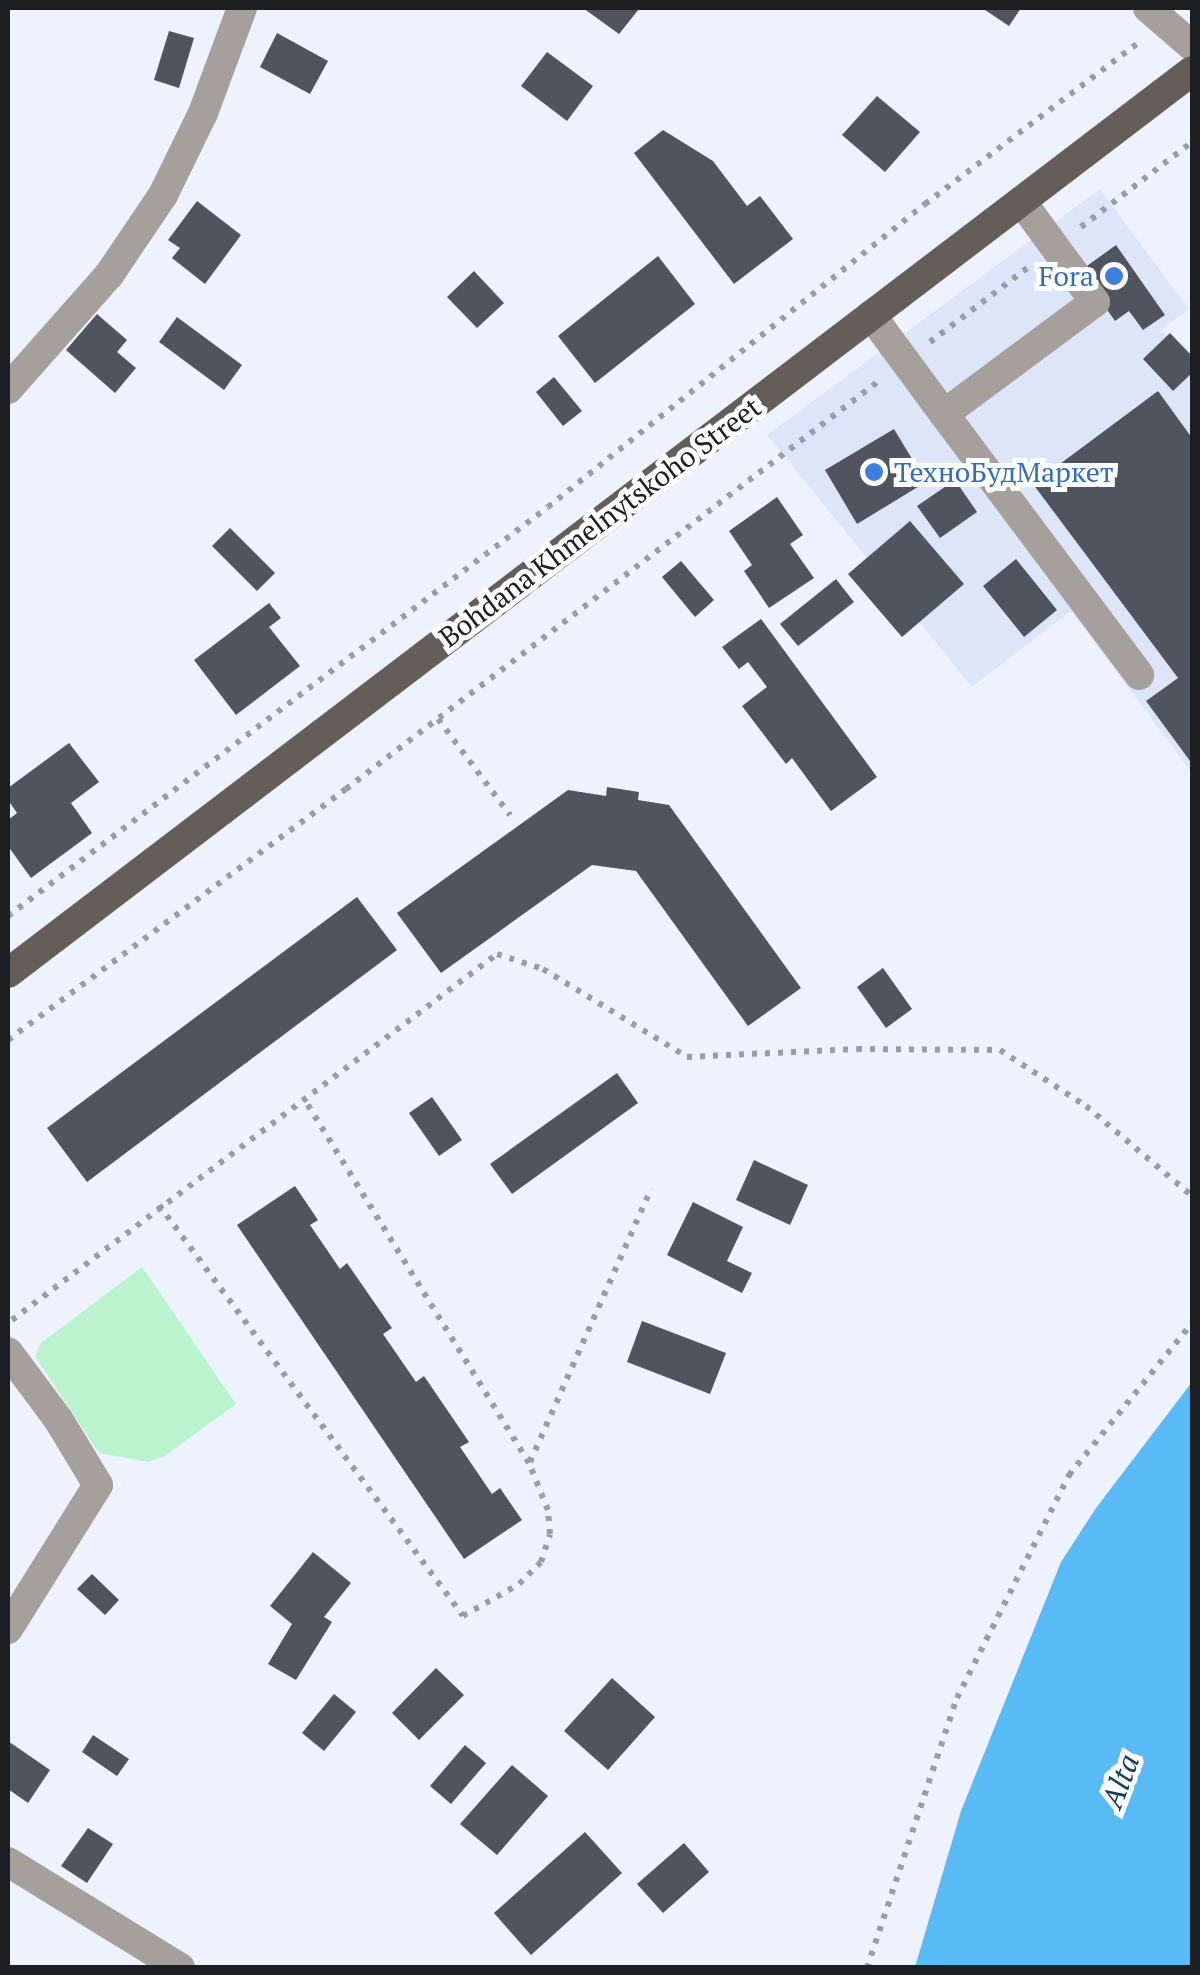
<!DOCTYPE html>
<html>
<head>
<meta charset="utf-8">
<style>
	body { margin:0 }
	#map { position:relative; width:1200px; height:1975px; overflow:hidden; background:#edf2fe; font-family:"PT Serif",serif }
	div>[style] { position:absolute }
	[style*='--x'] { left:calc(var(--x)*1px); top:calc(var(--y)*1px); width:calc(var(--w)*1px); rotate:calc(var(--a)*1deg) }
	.built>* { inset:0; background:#dde6f8 }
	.green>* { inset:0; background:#bbf3ce }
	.water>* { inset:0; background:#59bbf5 }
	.building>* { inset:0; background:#50545e }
	.path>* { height:6px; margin-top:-3px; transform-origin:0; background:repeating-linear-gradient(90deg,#999da5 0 5px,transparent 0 13px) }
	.minor>* { height:30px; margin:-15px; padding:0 15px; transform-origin:15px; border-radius:15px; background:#a5a09c }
	.major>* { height:30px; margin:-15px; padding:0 15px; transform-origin:15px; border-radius:15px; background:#655d57 }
	.dots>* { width:28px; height:28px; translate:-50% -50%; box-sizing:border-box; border:5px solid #fff; border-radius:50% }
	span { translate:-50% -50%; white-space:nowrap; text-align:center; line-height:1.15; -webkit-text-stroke:10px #fff; paint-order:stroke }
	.shop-label { font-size:28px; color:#366cbe }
	.right { translate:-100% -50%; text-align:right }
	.left { translate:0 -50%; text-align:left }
	.street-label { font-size:28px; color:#1c1e22 }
	.water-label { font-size:30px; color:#164058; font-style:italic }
	.frame { position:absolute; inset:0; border:10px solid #1c1e22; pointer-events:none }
</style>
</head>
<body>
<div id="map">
	<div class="built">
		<div style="clip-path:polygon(1100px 189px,1189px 309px,1162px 329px,1192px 371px,1192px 773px,1071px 611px,972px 687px,767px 435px)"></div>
	</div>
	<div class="green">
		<div style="clip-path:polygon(142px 1267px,236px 1404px,165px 1456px,148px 1462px,99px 1453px,35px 1356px,41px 1343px)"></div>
	</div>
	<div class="water">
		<div style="clip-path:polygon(1192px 1382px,1192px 1967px,915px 1967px,961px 1811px,1061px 1562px,1096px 1508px)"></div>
	</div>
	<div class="building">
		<div style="clip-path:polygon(583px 8px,637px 8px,639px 9px,619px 34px)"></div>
		<div style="clip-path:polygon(982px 8px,1021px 8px,1009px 26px)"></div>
		<div style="clip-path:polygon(169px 31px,194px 38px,179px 88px,154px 80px)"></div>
		<div style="clip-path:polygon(277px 33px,328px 61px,310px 94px,260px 67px)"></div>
		<div style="clip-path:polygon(547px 52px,593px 86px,567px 121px,521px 86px)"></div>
		<div style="clip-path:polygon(877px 96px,920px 132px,885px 172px,842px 135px)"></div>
		<div style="clip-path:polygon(663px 130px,713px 161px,747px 206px,760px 196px,793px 239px,734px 284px,634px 153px)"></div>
		<div style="clip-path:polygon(197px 201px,241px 235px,205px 284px,172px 258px,180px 248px,168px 240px)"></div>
		<div style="clip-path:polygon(1116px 245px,1165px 315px,1143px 330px,1129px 311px,1115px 321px,1080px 271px)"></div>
		<div style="clip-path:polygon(658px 256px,695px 304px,595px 383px,558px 336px)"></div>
		<div style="clip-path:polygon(474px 271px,504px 303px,477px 328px,447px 297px)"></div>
		<div style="clip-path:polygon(97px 314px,127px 340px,117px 352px,136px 368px,115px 393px,66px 350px)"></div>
		<div style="clip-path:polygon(177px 317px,242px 365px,224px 390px,159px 342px)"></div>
		<div style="clip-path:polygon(1170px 333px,1192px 356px,1192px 373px,1173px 391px,1143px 359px)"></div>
		<div style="clip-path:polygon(554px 377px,582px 411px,563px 426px,536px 392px)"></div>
		<div style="clip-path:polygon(1158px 391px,1192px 438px,1190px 761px,1146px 701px,1178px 678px,1033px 484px)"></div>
		<div style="clip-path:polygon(894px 429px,926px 482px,857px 524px,825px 470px)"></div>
		<div style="clip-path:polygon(955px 480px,977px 512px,940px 538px,917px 506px)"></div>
		<div style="clip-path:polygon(777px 497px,803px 535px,790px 544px,814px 578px,769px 608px,744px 571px,752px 565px,729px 531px)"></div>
		<div style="clip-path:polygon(910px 521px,964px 584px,902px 637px,848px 574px)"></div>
		<div style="clip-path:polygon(230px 528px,275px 573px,257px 591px,212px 546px)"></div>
		<div style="clip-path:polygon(1016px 559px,1057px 610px,1024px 637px,983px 586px)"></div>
		<div style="clip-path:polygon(681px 561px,714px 600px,695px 617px,662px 577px)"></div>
		<div style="clip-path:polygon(836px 579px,854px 602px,798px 646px,780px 624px)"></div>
		<div style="clip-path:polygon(269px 603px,281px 618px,269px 627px,300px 666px,236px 715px,194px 660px)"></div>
		<div style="clip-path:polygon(761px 619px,877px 777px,831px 811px,792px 758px,786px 764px,742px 706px,767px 687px,748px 662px,739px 669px,722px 647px)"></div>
		<div style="clip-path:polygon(69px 743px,99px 782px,71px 803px,92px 833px,31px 878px,8px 846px,8px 820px,17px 813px,8px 800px,8px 788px)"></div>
		<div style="clip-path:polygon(607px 787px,639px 792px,638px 800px,669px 805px,801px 988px,748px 1026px,636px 871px,592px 865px,441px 973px,397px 913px,568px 790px,606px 796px)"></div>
		<div style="clip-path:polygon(357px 897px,397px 950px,87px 1182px,47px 1128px)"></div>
		<div style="clip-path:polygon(883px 968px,912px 1009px,886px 1028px,857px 987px)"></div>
		<div style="clip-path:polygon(617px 1073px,638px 1103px,512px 1194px,490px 1164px)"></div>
		<div style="clip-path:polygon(432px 1097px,462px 1140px,439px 1156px,409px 1113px)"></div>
		<div style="clip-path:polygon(754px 1160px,808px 1185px,790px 1225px,736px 1200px)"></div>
		<div style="clip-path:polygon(295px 1186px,318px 1220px,310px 1225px,340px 1269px,347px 1263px,392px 1328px,383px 1334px,416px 1382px,424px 1376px,469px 1442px,460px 1447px,492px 1494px,500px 1488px,522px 1520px,464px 1559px,237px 1225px)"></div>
		<div style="clip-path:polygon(693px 1202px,743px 1227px,727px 1261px,752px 1273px,742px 1293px,667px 1255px)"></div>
		<div style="clip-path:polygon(642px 1321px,726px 1353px,710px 1394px,627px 1362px)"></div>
		<div style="clip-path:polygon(313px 1552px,351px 1583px,324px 1617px,332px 1622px,296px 1680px,268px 1664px,292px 1624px,270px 1606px)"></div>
		<div style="clip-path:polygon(92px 1574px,119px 1600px,105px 1615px,77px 1589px)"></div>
		<div style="clip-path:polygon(436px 1668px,464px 1695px,419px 1740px,392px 1713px)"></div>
		<div style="clip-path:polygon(612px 1678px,655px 1717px,608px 1770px,564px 1731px)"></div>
		<div style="clip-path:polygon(334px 1694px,356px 1712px,324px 1751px,302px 1733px)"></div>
		<div style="clip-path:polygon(93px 1735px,129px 1759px,117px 1776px,82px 1752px)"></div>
		<div style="clip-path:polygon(8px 1741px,50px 1770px,28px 1803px,8px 1789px)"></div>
		<div style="clip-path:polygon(465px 1745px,486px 1763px,451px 1804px,430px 1786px)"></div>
		<div style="clip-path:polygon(512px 1765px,548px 1796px,497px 1855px,460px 1824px)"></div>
		<div style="clip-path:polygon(88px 1828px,113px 1844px,87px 1883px,61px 1866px)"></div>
		<div style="clip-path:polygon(585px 1832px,622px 1873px,531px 1955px,494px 1913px)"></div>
		<div style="clip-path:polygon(684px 1843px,709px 1872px,663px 1913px,637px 1884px)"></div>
	</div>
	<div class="path">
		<div style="--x:1081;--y:227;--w:140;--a:-37.4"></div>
		<div style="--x:930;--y:342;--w:122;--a:-37.3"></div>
		<div style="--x:438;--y:719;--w:120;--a:53.1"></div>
		<div style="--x:8;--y:916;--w:677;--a:-37.14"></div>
		<div style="--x:548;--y:507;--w:484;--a:-38.8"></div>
		<div style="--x:925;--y:204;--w:268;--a:-37.1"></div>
		<div style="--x:8;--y:1040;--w:421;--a:-36.6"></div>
		<div style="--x:346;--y:789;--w:673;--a:-37.45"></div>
		<div style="--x:159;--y:1205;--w:511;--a:53.51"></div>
		<div style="--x:463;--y:1616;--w:64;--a:-29.7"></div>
		<div style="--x:519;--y:1584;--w:31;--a:-45"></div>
		<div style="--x:541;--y:1562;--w:29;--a:-72"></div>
		<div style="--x:550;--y:1534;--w:24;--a:-95"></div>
		<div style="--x:548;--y:1510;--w:51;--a:-112"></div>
		<div style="--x:529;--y:1463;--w:430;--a:-121.7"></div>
		<div style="--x:12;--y:1320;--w:608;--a:-37.04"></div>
		<div style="--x:497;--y:954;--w:48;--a:18.1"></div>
		<div style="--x:543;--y:969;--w:169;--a:31.4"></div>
		<div style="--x:687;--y:1057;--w:170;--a:-2.7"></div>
		<div style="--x:857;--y:1049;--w:143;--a:0.4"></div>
		<div style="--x:1000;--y:1050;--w:103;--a:33.1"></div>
		<div style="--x:1086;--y:1106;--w:139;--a:40.3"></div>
		<div style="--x:530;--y:1462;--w:299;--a:-66.1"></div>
		<div style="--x:867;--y:1968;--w:285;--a:-71.6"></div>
		<div style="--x:957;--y:1698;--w:250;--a:-63.3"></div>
		<div style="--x:1069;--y:1475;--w:196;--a:-51"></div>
	</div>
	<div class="minor">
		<div style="--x:1148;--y:8;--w:58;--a:40.8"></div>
		<div style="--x:871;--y:315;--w:123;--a:53.6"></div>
		<div style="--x:944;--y:414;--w:188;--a:-36.6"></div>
		<div style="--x:1095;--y:302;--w:125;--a:-126.2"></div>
		<div style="--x:8;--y:389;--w:152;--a:-48.5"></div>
		<div style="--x:109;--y:275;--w:97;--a:-56"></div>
		<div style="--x:163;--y:195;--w:91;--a:-64"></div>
		<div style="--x:203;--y:113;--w:112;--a:-69.6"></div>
		<div style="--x:944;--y:414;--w:326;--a:53.2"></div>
		<div style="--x:8;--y:1352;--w:84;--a:53.3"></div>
		<div style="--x:58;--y:1419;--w:77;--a:58.8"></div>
		<div style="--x:98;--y:1485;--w:170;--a:122"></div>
		<div style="--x:8;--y:1862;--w:202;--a:31.6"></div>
	</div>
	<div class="major">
		<div style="--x:8;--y:973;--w:1488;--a:-37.3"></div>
	</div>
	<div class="dots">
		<div style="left:1114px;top:276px;background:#3f7fe0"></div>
		<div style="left:874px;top:472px;background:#3f7fe0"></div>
	</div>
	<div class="shop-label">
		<span class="right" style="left:1094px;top:276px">Fora</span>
		<span class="left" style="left:894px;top:472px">ТехноБудМаркет</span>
	</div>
	<div class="street-label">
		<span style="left:600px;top:522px;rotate:-37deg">Bohdana Khmelnytskoho Street</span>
	</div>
	<div class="water-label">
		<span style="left:1120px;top:1781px;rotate:-69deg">Alta</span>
	</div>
	<div class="frame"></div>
</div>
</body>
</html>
